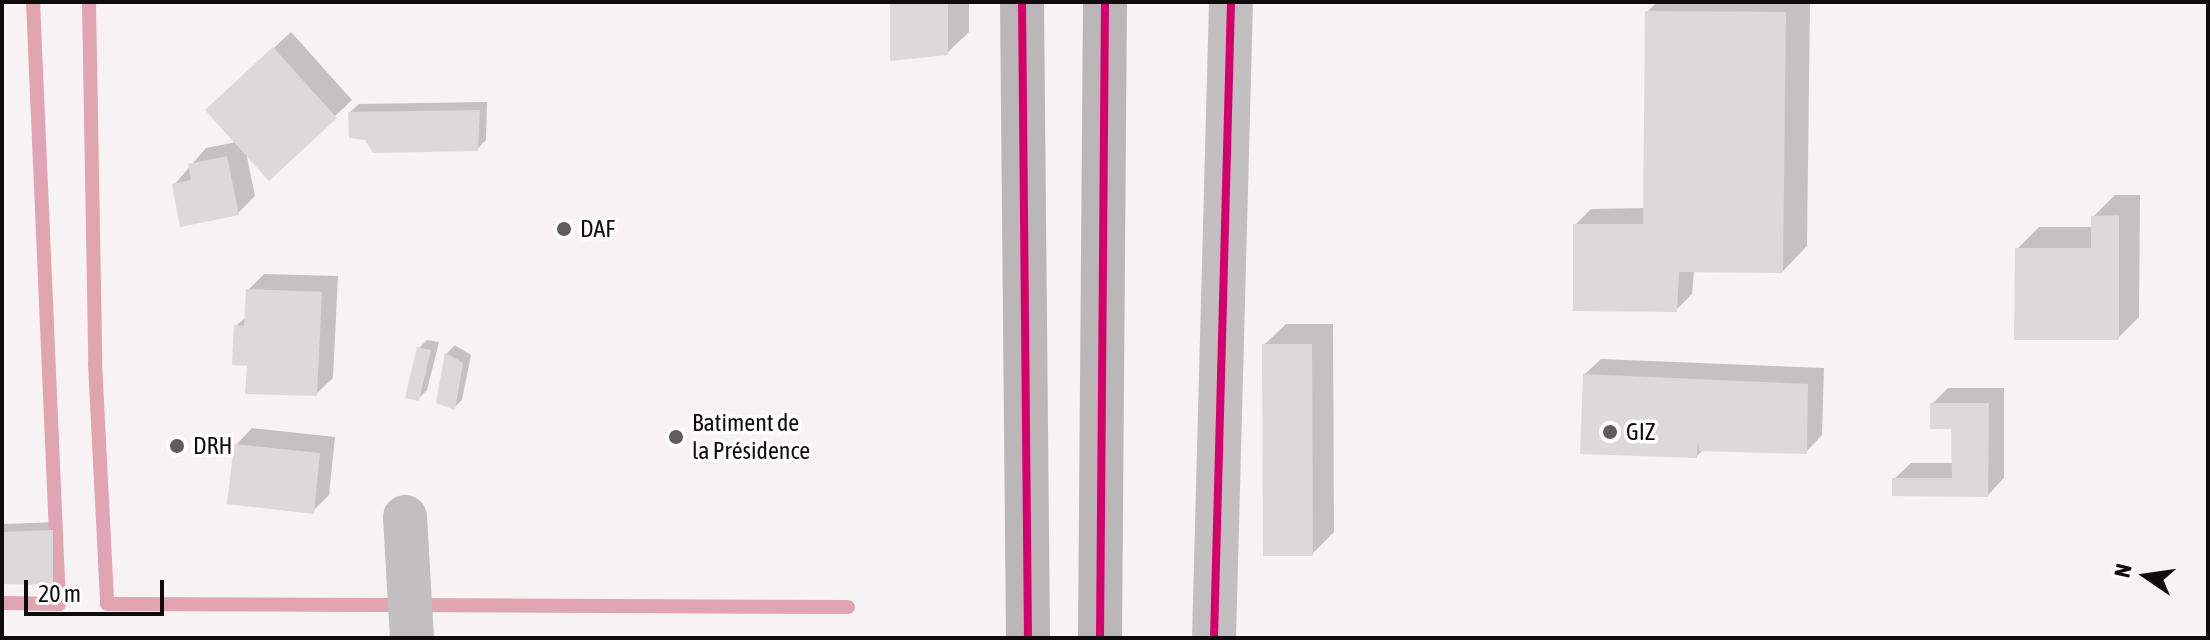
<!DOCTYPE html>
<html>
<head>
<meta charset="utf-8">
<style>
	body { margin:0 }
	#map { position:relative; width:2210px; height:640px; overflow:hidden; background:#f7f2f3; font-family:"Asap Condensed",sans-serif }
	div>[style] { position:absolute }
	[style*='--x'] { left:calc(var(--x)*1px); top:calc(var(--y)*1px); width:calc(var(--w)*1px); rotate:calc(var(--a)*1deg) }
	.shadow>* { inset:0; background:#0003 }
	.stream>* { height:14px; margin:-7px; padding:0 7px; transform-origin:7px; border-radius:7px; background:#e0a4b3 }
	.building>* { inset:0; background:#dcd9d9 }
	.minor>* { height:44px; margin:-22px; padding:0 22px; transform-origin:22px; border-radius:22px; background:#c1bfbf }
	.major>* { height:44px; margin:-22px; padding:0 22px; transform-origin:22px; border-radius:22px; background:#bbb7b8 }
	.cycleway>* { height:8px; margin:-4px; padding:0 4px; transform-origin:4px; border-radius:4px; background:#d6006c }
	.dots>* { width:22px; height:22px; translate:-50% -50%; box-sizing:border-box; border:4px solid #fff; border-radius:50% }
	span { translate:-50% -50%; white-space:nowrap; text-align:center; line-height:1.15; -webkit-text-stroke:7px #fff; paint-order:stroke }
	.poi-label { font-size:24px; color:#0e0c0c }
	.left { translate:0 -50%; text-align:left }
	.frame { position:absolute; inset:0; border:4px solid #0e0c0c; pointer-events:none }
	.north { position:absolute; left:2106px; top:536px; width:80px; height:80px; -webkit-text-stroke:6px #fff; paint-order:stroke; rotate:283deg; font-size:22px; font-weight:700; line-height:32px; text-align:center; color:#0e0c0c }
	.north::after { content:''; display:block; margin:auto; width:28px; height:36px; background:#0e0c0c; clip-path:polygon(50% 0,100% 100%,50% 72%,0 100%) }
	.scale { position:absolute; left:24px; top:580px; width:140px; height:36px; box-sizing:border-box; border:4px solid #0e0c0c; border-top:0; padding-left:10px; font-size:24px; line-height:28px; white-space:nowrap; color:#0e0c0c; -webkit-text-stroke:6px #fff; paint-order:stroke }
</style>
</head>
<body>
<div id="map">
	<div class="shadow">
		<div style="clip-path:polygon(892px 2px,969px 2px,969px 32px,947px 53px)"></div>
		<div style="clip-path:polygon(1657px 2px,1810px 2px,1807px 246px,1783px 271px,1694px 271px,1692px 294px,1676px 310px,1575px 225px,1591px 209px,1645px 208px,1647px 12px)"></div>
		<div style="clip-path:polygon(291px 32px,352px 100px,269px 178px,246px 152px,255px 196px,238px 213px,174px 185px,206px 148px,236px 142px,224px 94px)"></div>
		<div style="clip-path:polygon(487px 102px,486px 140px,477px 149px,350px 112px,359px 104px)"></div>
		<div style="clip-path:polygon(2115px 195px,2140px 195px,2139px 317px,2118px 338px,2017px 249px,2039px 227px,2093px 227px,2093px 217px)"></div>
		<div style="clip-path:polygon(264px 274px,338px 276px,333px 378px,316px 394px,249px 364px,236px 326px,247px 316px,248px 290px)"></div>
		<div style="clip-path:polygon(1286px 324px,1333px 324px,1334px 532px,1312px 554px,1264px 345px)"></div>
		<div style="clip-path:polygon(427px 340px,439px 342px,427px 390px,418px 399px,419px 348px)"></div>
		<div style="clip-path:polygon(455px 345px,471px 355px,462px 400px,454px 408px,438px 402px,447px 353px)"></div>
		<div style="clip-path:polygon(1601px 359px,1824px 368px,1822px 435px,1806px 452px,1703px 450px,1697px 456px,1584px 375px)"></div>
		<div style="clip-path:polygon(1948px 388px,2004px 388px,2004px 478px,1988px 495px,1894px 479px,1911px 463px,1954px 463px,1953px 427px,1932px 404px)"></div>
		<div style="clip-path:polygon(252px 428px,335px 437px,329px 495px,313px 511px,236px 445px)"></div>
		<div style="clip-path:polygon(60px 522px,61px 575px,52px 583px,2px 582px,2px 524px)"></div>
	</div>
	<div class="stream">
		<div style="--x:89;--y:2;--w:361;--a:89"></div>
		<div style="--x:95;--y:363;--w:241;--a:87.1"></div>
		<div style="--x:107;--y:604;--w:741;--a:0.23"></div>
		<div style="--x:2;--y:603;--w:57;--a:1"></div>
		<div style="--x:59;--y:604;--w:603;--a:-92.47"></div>
	</div>
	<div class="building">
		<div style="clip-path:polygon(890px 2px,948px 2px,948px 55px,890px 61px)"></div>
		<div style="clip-path:polygon(1645px 11px,1786px 12px,1783px 273px,1679px 272px,1677px 312px,1573px 311px,1573px 224px,1643px 224px)"></div>
		<div style="clip-path:polygon(273px 47px,337px 118px,269px 181px,205px 110px)"></div>
		<div style="clip-path:polygon(480px 110px,478px 151px,373px 153px,365px 140px,349px 138px,348px 112px)"></div>
		<div style="clip-path:polygon(227px 156px,239px 215px,180px 227px,172px 184px,191px 180px,188px 164px)"></div>
		<div style="clip-path:polygon(2119px 215px,2119px 340px,2014px 340px,2015px 248px,2091px 248px,2091px 216px)"></div>
		<div style="clip-path:polygon(246px 289px,322px 292px,317px 396px,245px 394px,247px 366px,232px 365px,234px 325px,244px 326px)"></div>
		<div style="clip-path:polygon(1262px 344px,1312px 344px,1313px 556px,1263px 556px)"></div>
		<div style="clip-path:polygon(417px 347px,431px 350px,419px 401px,405px 398px)"></div>
		<div style="clip-path:polygon(445px 352px,463px 363px,455px 410px,436px 403px)"></div>
		<div style="clip-path:polygon(1583px 374px,1808px 384px,1807px 454px,1699px 451px,1698px 441px,1697px 458px,1580px 454px)"></div>
		<div style="clip-path:polygon(1930px 403px,1989px 403px,1988px 497px,1892px 496px,1892px 478px,1952px 478px,1951px 429px,1930px 429px)"></div>
		<div style="clip-path:polygon(234px 444px,320px 453px,314px 514px,227px 504px)"></div>
		<div style="clip-path:polygon(53px 530px,53px 585px,2px 584px,2px 532px)"></div>
	</div>
	<div class="minor">
		<div style="--x:405;--y:517;--w:121;--a:86.7"></div>
		<div style="--x:1214;--y:638;--w:636;--a:-88.47"></div>
	</div>
	<div class="major">
		<div style="--x:1022;--y:2;--w:636;--a:89.46"></div>
		<div style="--x:1100;--y:638;--w:636;--a:-89.55"></div>
	</div>
	<div class="cycleway">
		<div style="--x:1022;--y:2;--w:636;--a:89.46"></div>
		<div style="--x:1100;--y:638;--w:636;--a:-89.55"></div>
		<div style="--x:1214;--y:638;--w:636;--a:-88.47"></div>
	</div>
	<div class="dots">
		<div style="left:564px;top:229px;background:#605c5d"></div>
		<div style="left:1610px;top:432px;background:#605c5d"></div>
		<div style="left:676px;top:437px;background:#605c5d"></div>
		<div style="left:177px;top:446px;background:#605c5d"></div>
	</div>
	<div class="poi-label">
		<span class="left" style="left:580px;top:229px">DAF</span>
		<span class="left" style="left:692px;top:437px">Batiment de<br>la Présidence</span>
		<span class="left" style="left:1626px;top:432px">GIZ</span>
		<span class="left" style="left:193px;top:446px">DRH</span>
	</div>
	<div class="frame"></div>
	<div class="north">N</div>
	<div class="scale">20 m</div>
</div>
</body>
</html>
